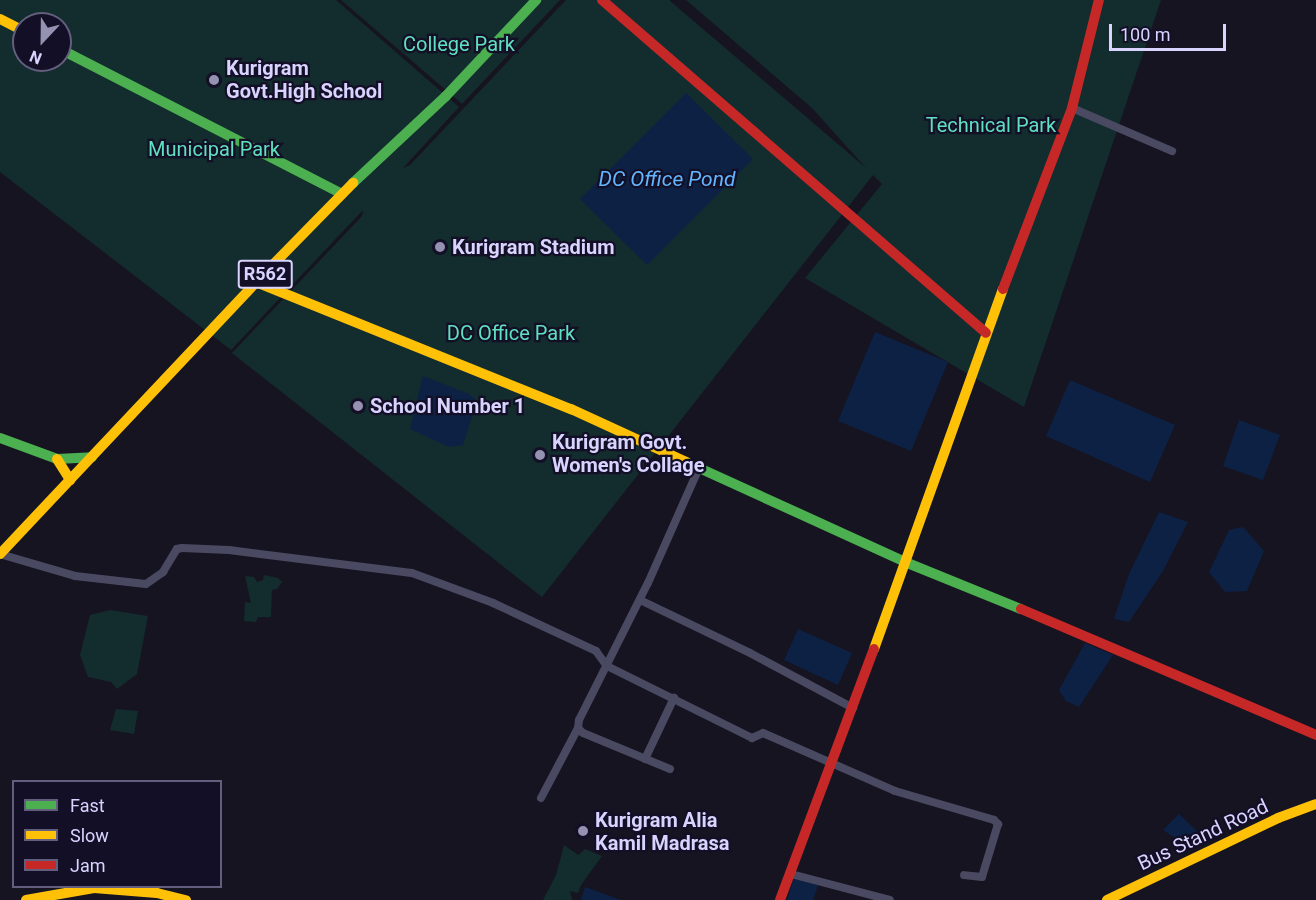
<!DOCTYPE html>
<html>
<head>
<meta charset="utf-8">
<style>
	body { margin:0 }
	#map { position:relative; width:1316px; height:900px; overflow:hidden; background:#161421; font-family:Roboto,sans-serif }
	div>[style] { position:absolute }
	[style*='--x'] { left:calc(var(--x)*1px); top:calc(var(--y)*1px); width:calc(var(--w)*1px); rotate:calc(var(--a)*1deg) }
	.green>* { inset:0; background:#132c2d }
	.water>* { inset:0; background:#0d2144 }
	.street>* { height:8px; margin:-4px; padding:0 4px; transform-origin:4px; border-radius:4px; background:#4a4962 }
	.fast>* { height:10px; margin:-5px; padding:0 5px; transform-origin:5px; border-radius:5px; background:#4caf50 }
	.slow>* { height:10px; margin:-5px; padding:0 5px; transform-origin:5px; border-radius:5px; background:#ffc107 }
	.jam>* { height:10px; margin:-5px; padding:0 5px; transform-origin:5px; border-radius:5px; background:#c62828 }
	.dots>* { width:16px; height:16px; translate:-50% -50%; box-sizing:border-box; border:3px solid #130f26; border-radius:50% }
	span { translate:-50% -50%; white-space:nowrap; text-align:center; line-height:1.15; -webkit-text-stroke:4.5px #130f26; paint-order:stroke }
	.shield-label span { padding:2px 4px; background:#130f26; border:2px solid; border-radius:4px; -webkit-text-stroke-width:0 }
	.shield-label { font-size:18px; color:#d9d4ff; font-weight:700 }
	.park-label { font-size:20px; color:#5fe0c0 }
	.poi-label { font-size:20px; color:#d9d4ff; font-weight:700 }
	.left { translate:0 -50%; text-align:left }
	.street-label { font-size:20px; color:#d9d4ff }
	.water-label { font-size:21px; color:#62b6ff; font-style:italic }
	.legend { position:absolute; left:12px; top:780px; width:210px; height:108px; box-sizing:border-box; background:#130f26; border:2px solid #625e7d; margin:0; padding:8px 10px; list-style:none; font-size:18px; color:#d9d4ff }
	.legend li { display:flex; align-items:center; gap:12px; height:30px }
	.legend b { width:30px; border:2px solid #625e7d }
	.north { position:absolute; left:12px; top:12px; width:60px; height:60px; box-sizing:border-box; background:#130f26; border:2px solid #625e7d; border-radius:50%; rotate:202deg; font-size:16px; font-weight:700; line-height:24px; text-align:center; color:#d9d4ff }
	.north::after { content:''; display:block; margin:auto; width:21px; height:27px; background:#9591b1; clip-path:polygon(50% 0,100% 100%,50% 72%,0 100%) }
	.scale { position:absolute; left:1109px; top:24px; width:117px; height:27px; box-sizing:border-box; border:3px solid #d9d4ff; border-top:0; padding-left:8px; font-size:18px; line-height:21px; white-space:nowrap; color:#d9d4ff; -webkit-text-stroke:4px #130f26; paint-order:stroke }
</style>
</head>
<body>
<div id="map">
	<div class="green">
		<div style="clip-path:polygon(evenodd,0 0,336px 0,459px 107px,403px 168px,410px 165px,566px 0,669px 0,866px 168px,812px 108px,686px 0,1161px 0,1024px 407px,805px 278px,882px 184px,873px 175px,542px 597px,232px 353px,362px 216px,363px 210px,231px 350px,0 172px,0 0,24px 24px,60px 24px,60px 60px,24px 60px,24px 24px)"></div>
		<div style="clip-path:polygon(341px 0,560px 0,462px 104px)"></div>
		<div style="clip-path:polygon(264px 575px,278px 578px,282px 582px,277px 589px,272px 590px,271px 617px,258px 617px,256px 622px,244px 621px,245px 602px,251px 603px,245px 576px,254px 577px,257px 582px,263px 580px)"></div>
		<div style="clip-path:polygon(110px 610px,148px 616px,137px 674px,117px 689px,111px 682px,88px 677px,80px 655px,90px 615px)"></div>
		<div style="clip-path:polygon(116px 709px,138px 711px,134px 734px,110px 730px)"></div>
		<div style="clip-path:polygon(564px 845px,578px 855px,585px 849px,602px 856px,581px 885px,578px 893px,570px 891px,572px 900px,543px 900px,556px 875px)"></div>
	</div>
	<div class="water">
		<div style="clip-path:polygon(686px 93px,753px 159px,647px 265px,580px 199px)"></div>
		<div style="clip-path:polygon(875px 332px,948px 362px,911px 451px,838px 421px)"></div>
		<div style="clip-path:polygon(423px 376px,469px 394px,477px 401px,463px 445px,449px 447px,410px 429px)"></div>
		<div style="clip-path:polygon(1070px 380px,1175px 425px,1150px 482px,1046px 436px)"></div>
		<div style="clip-path:polygon(1239px 420px,1280px 435px,1263px 480px,1223px 466px)"></div>
		<div style="clip-path:polygon(1159px 512px,1188px 522px,1163px 571px,1129px 622px,1114px 619px,1129px 574px)"></div>
		<div style="clip-path:polygon(1243px 527px,1264px 551px,1247px 591px,1225px 592px,1209px 572px,1229px 530px)"></div>
		<div style="clip-path:polygon(798px 629px,852px 653px,838px 685px,784px 660px)"></div>
		<div style="clip-path:polygon(1085px 643px,1113px 655px,1079px 707px,1066px 701px,1059px 690px)"></div>
		<div style="clip-path:polygon(1179px 814px,1199px 833px,1178px 840px,1163px 830px)"></div>
		<div style="clip-path:polygon(794px 877px,818px 885px,813px 900px,787px 900px)"></div>
		<div style="clip-path:polygon(585px 887px,621px 900px,581px 900px)"></div>
	</div>
	<div class="street">
		<div style="--x:1072;--y:108;--w:109;--a:23.3"></div>
		<div style="--x:0;--y:554;--w:78;--a:16.3"></div>
		<div style="--x:75;--y:576;--w:71;--a:6.4"></div>
		<div style="--x:146;--y:584;--w:21;--a:-35"></div>
		<div style="--x:163;--y:572;--w:27;--a:-59"></div>
		<div style="--x:177;--y:549;--w:5;--a:-11"></div>
		<div style="--x:182;--y:548;--w:47;--a:2.4"></div>
		<div style="--x:229;--y:550;--w:184;--a:7.2"></div>
		<div style="--x:412;--y:573;--w:86;--a:20.3"></div>
		<div style="--x:493;--y:603;--w:114;--a:25"></div>
		<div style="--x:596;--y:651;--w:19;--a:54"></div>
		<div style="--x:607;--y:666;--w:162;--a:26.4"></div>
		<div style="--x:752;--y:738;--w:12;--a:-24"></div>
		<div style="--x:763;--y:733;--w:144;--a:23.7"></div>
		<div style="--x:895;--y:791;--w:103;--a:16.3"></div>
		<div style="--x:994;--y:820;--w:6;--a:45"></div>
		<div style="--x:998;--y:824;--w:55;--a:106.8"></div>
		<div style="--x:982;--y:877;--w:18;--a:-174"></div>
		<div style="--x:640;--y:600;--w:122;--a:25.7"></div>
		<div style="--x:750;--y:653;--w:117;--a:28.1"></div>
		<div style="--x:645;--y:759;--w:68;--a:-64.6"></div>
		<div style="--x:670;--y:769;--w:94;--a:-157.5"></div>
		<div style="--x:583;--y:733;--w:7;--a:-135"></div>
		<div style="--x:578;--y:728;--w:8;--a:-83"></div>
		<div style="--x:579;--y:720;--w:153;--a:-63.3"></div>
		<div style="--x:648;--y:583;--w:126;--a:-66.1"></div>
		<div style="--x:541;--y:798;--w:79;--a:-62.1"></div>
		<div style="--x:791;--y:874;--w:102;--a:14.7"></div>
	</div>
	<div class="fast">
		<div style="--x:60;--y:49;--w:317;--a:27.2"></div>
		<div style="--x:353;--y:183;--w:127;--a:-43.1"></div>
		<div style="--x:446;--y:96;--w:132;--a:-46.8"></div>
		<div style="--x:0;--y:438;--w:61;--a:20.2"></div>
		<div style="--x:57;--y:459;--w:35;--a:-3"></div>
		<div style="--x:686;--y:462;--w:241;--a:24.5"></div>
		<div style="--x:905;--y:562;--w:125;--a:22.1"></div>
	</div>
	<div class="slow">
		<div style="--x:0;--y:19;--w:27;--a:27"></div>
		<div style="--x:256;--y:282;--w:340;--a:22"></div>
		<div style="--x:571;--y:409;--w:127;--a:24.7"></div>
		<div style="--x:57;--y:459;--w:25;--a:58"></div>
		<div style="--x:0;--y:554;--w:374;--a:-46.7"></div>
		<div style="--x:256;--y:282;--w:139;--a:-45.6"></div>
		<div style="--x:874;--y:649;--w:382;--a:-70.3"></div>
		<div style="--x:26;--y:900;--w:69;--a:-10"></div>
		<div style="--x:94;--y:888;--w:63;--a:4.5"></div>
		<div style="--x:157;--y:893;--w:30;--a:14"></div>
		<div style="--x:1107;--y:900;--w:190;--a:-25.6"></div>
		<div style="--x:1278;--y:818;--w:40;--a:-20.2"></div>
	</div>
	<div class="jam">
		<div style="--x:602;--y:0;--w:508;--a:40.93"></div>
		<div style="--x:1003;--y:289;--w:194;--a:-69.1"></div>
		<div style="--x:1072;--y:108;--w:111;--a:-76"></div>
		<div style="--x:1021;--y:609;--w:321;--a:23.1"></div>
		<div style="--x:780;--y:900;--w:268;--a:-69.5"></div>
	</div>
	<div class="dots">
		<div style="left:214px;top:80px;background:#9591b1"></div>
		<div style="left:440px;top:247px;background:#9591b1"></div>
		<div style="left:358px;top:406px;background:#9591b1"></div>
		<div style="left:540px;top:455px;background:#9591b1"></div>
		<div style="left:583px;top:831px;background:#9591b1"></div>
	</div>
	<div class="shield-label">
		<span style="left:265px;top:274px">R562</span>
	</div>
	<div class="park-label">
		<span style="left:459px;top:44px">College Park</span>
		<span style="left:991px;top:125px">Technical Park</span>
		<span style="left:214px;top:149px">Municipal Park</span>
		<span style="left:511px;top:333px">DC Office Park</span>
	</div>
	<div class="poi-label">
		<span class="left" style="left:226px;top:80px">Kurigram<br>Govt.High School</span>
		<span class="left" style="left:452px;top:247px">Kurigram Stadium</span>
		<span class="left" style="left:370px;top:406px">School Number 1</span>
		<span class="left" style="left:552px;top:454px">Kurigram Govt.<br>Women's Collage</span>
		<span class="left" style="left:595px;top:832px">Kurigram Alia<br>Kamil Madrasa</span>
	</div>
	<div class="street-label">
		<span style="left:1203px;top:835px;rotate:-25deg">Bus Stand Road</span>
	</div>
	<div class="water-label">
		<span style="left:667px;top:179px">DC Office Pond</span>
	</div>
	<ul class="legend">
	<li><b style="height:8px;background:#4caf50"></b>Fast</li>
	<li><b style="height:8px;background:#ffc107"></b>Slow</li>
	<li><b style="height:8px;background:#c62828"></b>Jam</li>
	</ul>
	<div class="north">N</div>
	<div class="scale">100 m</div>
</div>
</body>
</html>
